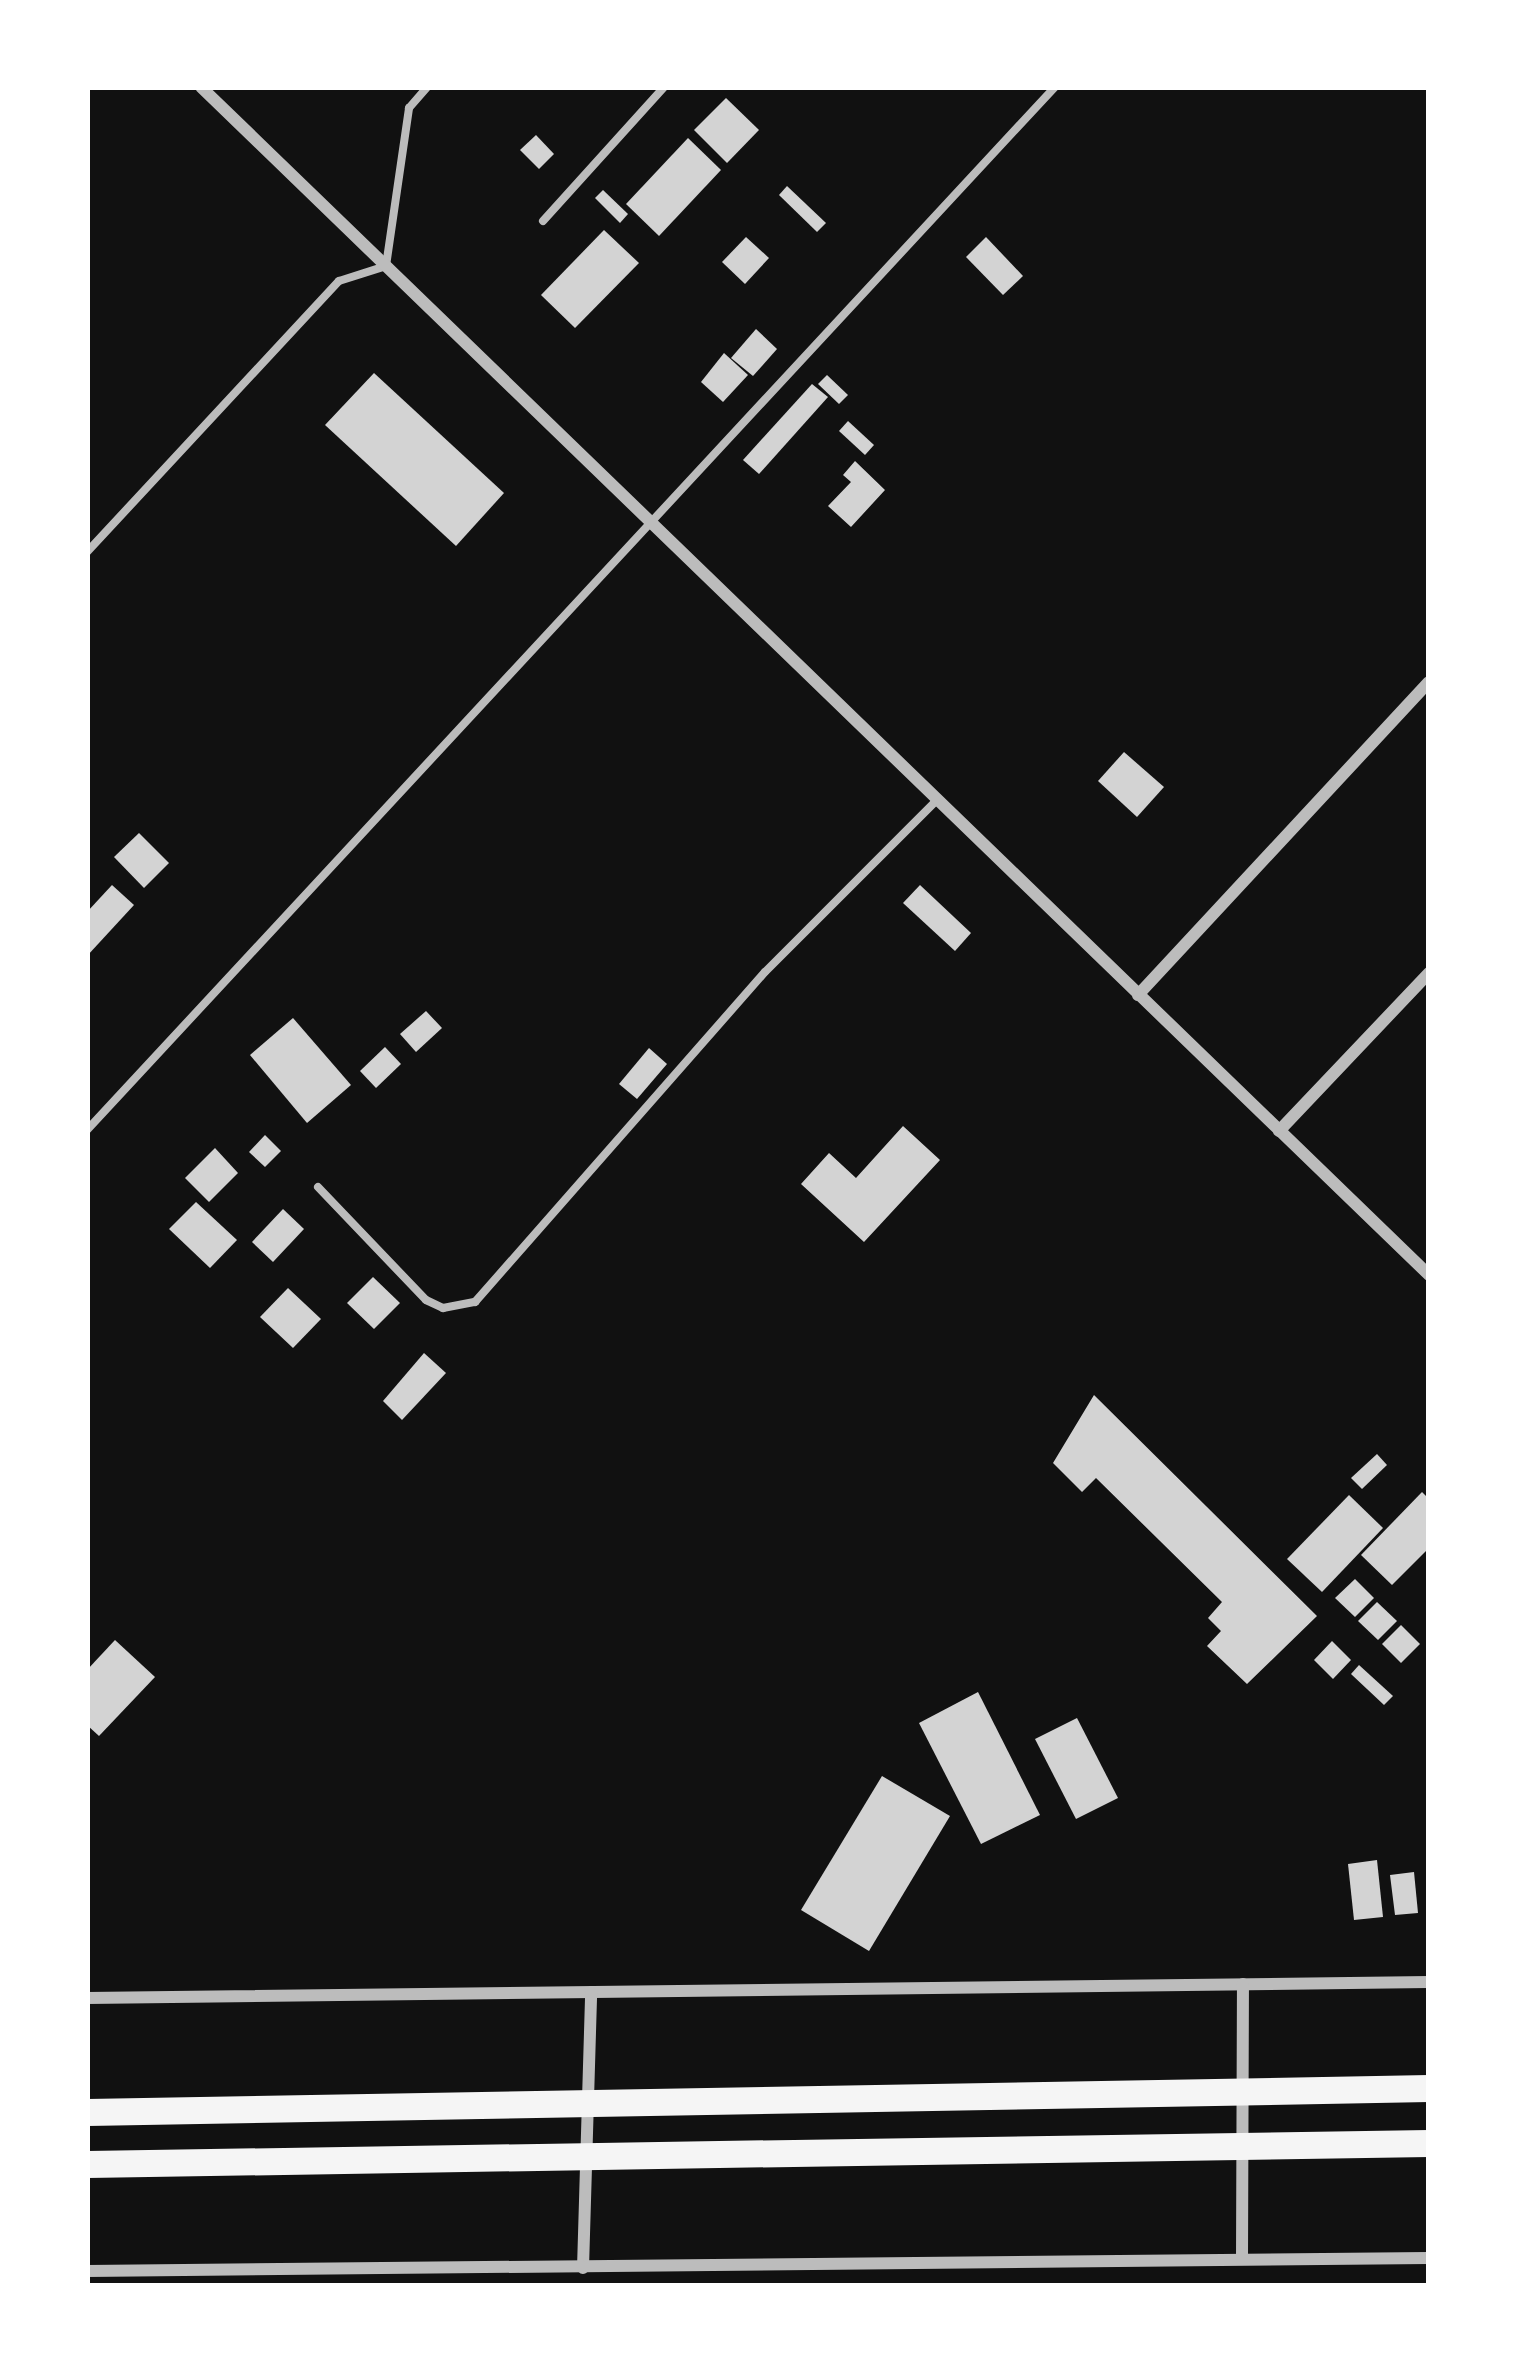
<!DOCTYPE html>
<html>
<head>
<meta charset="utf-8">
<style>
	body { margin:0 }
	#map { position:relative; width:1516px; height:2373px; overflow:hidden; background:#111; font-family:"DM Sans",sans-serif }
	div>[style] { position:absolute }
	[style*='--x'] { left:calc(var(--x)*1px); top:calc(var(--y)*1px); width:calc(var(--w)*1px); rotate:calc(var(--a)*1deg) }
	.building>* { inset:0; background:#d3d3d3 }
	.service>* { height:8px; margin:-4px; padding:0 4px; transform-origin:4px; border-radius:4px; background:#bcbcbc }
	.minor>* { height:12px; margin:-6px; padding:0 6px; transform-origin:6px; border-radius:6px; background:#bcbcbc }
	.motorway>* { height:27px; margin:-13.5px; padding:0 13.5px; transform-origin:13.5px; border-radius:13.5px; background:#f5f5f5 }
	span { translate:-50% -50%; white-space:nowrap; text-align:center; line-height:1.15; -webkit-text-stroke:10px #fff; paint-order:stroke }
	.frame { position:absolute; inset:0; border:90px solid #fff; pointer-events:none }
</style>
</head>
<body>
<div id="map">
	<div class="building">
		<div style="clip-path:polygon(726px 98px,759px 130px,727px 163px,694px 130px)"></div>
		<div style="clip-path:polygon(536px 135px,554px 154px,539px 169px,520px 150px)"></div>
		<div style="clip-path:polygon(688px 138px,721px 170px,659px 236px,626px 204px)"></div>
		<div style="clip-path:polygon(787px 186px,826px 223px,817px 232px,779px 195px)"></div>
		<div style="clip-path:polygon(603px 190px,628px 214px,620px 223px,595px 198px)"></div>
		<div style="clip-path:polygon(604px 230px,639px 263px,575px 328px,541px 295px)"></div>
		<div style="clip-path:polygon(746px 237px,769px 258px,745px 284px,722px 262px)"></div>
		<div style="clip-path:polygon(986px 237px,1023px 276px,1003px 295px,966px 257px)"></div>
		<div style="clip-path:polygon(756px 329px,777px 349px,753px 376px,731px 358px)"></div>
		<div style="clip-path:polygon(724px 353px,748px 375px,723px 402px,701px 382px)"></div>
		<div style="clip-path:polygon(374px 373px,504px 493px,456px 546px,325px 425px)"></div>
		<div style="clip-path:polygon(827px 375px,848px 395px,839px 404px,818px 384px)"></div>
		<div style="clip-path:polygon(812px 384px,828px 397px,759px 474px,743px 460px)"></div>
		<div style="clip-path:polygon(848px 421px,874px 445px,865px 455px,839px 431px)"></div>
		<div style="clip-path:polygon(855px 461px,885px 490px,851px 527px,828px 506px,851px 482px,843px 475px)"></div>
		<div style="clip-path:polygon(1124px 752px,1164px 787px,1137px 817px,1098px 781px)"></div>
		<div style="clip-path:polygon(139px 833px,169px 863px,144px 888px,114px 857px)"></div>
		<div style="clip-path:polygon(112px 885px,134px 905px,87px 956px,87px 912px)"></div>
		<div style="clip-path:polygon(920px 885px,971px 933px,955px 951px,903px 903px)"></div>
		<div style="clip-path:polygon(426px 1011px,442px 1028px,416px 1052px,400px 1034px)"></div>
		<div style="clip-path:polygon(293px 1018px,351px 1085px,307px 1123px,250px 1055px)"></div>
		<div style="clip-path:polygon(385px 1047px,401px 1064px,376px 1088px,360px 1071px)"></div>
		<div style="clip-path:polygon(649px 1048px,667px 1064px,637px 1099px,619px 1084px)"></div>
		<div style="clip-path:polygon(903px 1126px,940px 1160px,864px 1242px,801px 1184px,829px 1153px,856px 1178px)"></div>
		<div style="clip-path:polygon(265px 1135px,281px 1151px,265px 1167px,249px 1152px)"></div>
		<div style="clip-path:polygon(215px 1148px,238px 1173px,209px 1202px,185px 1178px)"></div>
		<div style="clip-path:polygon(196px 1202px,237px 1240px,210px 1268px,169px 1229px)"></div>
		<div style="clip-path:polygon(283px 1209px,304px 1229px,273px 1262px,252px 1242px)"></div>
		<div style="clip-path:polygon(373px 1277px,400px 1303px,374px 1329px,347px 1303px)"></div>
		<div style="clip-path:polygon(288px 1288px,321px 1319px,293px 1348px,260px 1317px)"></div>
		<div style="clip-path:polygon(424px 1353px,446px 1373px,402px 1420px,383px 1401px)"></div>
		<div style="clip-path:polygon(1094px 1395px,1317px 1616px,1247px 1684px,1207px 1646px,1221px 1631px,1208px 1618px,1222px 1602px,1096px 1478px,1082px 1492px,1053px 1463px)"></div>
		<div style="clip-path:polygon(1377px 1454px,1387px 1465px,1362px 1489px,1351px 1478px)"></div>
		<div style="clip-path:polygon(1422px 1492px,1429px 1499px,1429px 1548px,1392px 1585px,1361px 1555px)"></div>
		<div style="clip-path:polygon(1349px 1495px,1383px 1528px,1322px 1592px,1287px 1559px)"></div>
		<div style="clip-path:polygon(1355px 1579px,1374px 1598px,1355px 1617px,1335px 1598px)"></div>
		<div style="clip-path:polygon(1377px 1602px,1397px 1621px,1378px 1640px,1358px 1621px)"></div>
		<div style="clip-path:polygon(1401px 1625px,1420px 1644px,1401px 1663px,1382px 1644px)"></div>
		<div style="clip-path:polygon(115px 1640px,155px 1677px,99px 1736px,87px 1725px,87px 1670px)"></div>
		<div style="clip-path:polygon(1332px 1641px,1351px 1660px,1333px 1679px,1314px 1660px)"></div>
		<div style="clip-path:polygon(1359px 1665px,1393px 1696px,1384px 1705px,1351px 1674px)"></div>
		<div style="clip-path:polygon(978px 1692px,1040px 1815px,981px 1844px,919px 1723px)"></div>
		<div style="clip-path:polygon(1077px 1718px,1118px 1798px,1076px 1819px,1035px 1739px)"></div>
		<div style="clip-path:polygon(882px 1776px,950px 1816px,869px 1951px,801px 1910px)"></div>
		<div style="clip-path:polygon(1377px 1860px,1383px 1917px,1354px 1920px,1348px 1864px)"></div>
		<div style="clip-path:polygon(1414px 1872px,1418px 1913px,1395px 1915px,1390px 1875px)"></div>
	</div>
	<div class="service">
		<div style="--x:543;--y:221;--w:181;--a:-47.9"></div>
		<div style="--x:87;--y:552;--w:370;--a:-47.1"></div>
		<div style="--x:339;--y:281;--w:49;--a:-17.7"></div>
		<div style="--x:386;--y:266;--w:160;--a:-81.7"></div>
		<div style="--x:409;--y:108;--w:28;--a:-49"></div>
		<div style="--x:87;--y:1130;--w:1423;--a:-47.14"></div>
		<div style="--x:318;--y:1187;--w:156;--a:46.3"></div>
		<div style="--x:426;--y:1300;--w:19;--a:25"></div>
		<div style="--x:443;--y:1308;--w:33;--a:-11"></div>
		<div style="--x:475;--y:1302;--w:439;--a:-48.7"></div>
		<div style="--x:765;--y:972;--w:243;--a:-45"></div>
	</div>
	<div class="minor">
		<div style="--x:201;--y:87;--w:1709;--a:44.05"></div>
		<div style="--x:1138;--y:995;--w:427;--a:-47.1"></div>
		<div style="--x:1279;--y:1131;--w:218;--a:-46.5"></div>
		<div style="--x:87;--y:1998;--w:1342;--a:-0.68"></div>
		<div style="--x:1242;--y:2259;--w:275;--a:-89.8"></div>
		<div style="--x:583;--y:2268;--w:276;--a:-88.3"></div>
		<div style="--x:87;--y:2271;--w:1342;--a:-0.56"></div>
	</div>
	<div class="motorway">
		<div style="--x:87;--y:2112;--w:1342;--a:-1.02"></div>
		<div style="--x:87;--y:2164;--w:1342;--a:-0.9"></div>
	</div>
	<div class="frame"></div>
</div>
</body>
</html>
